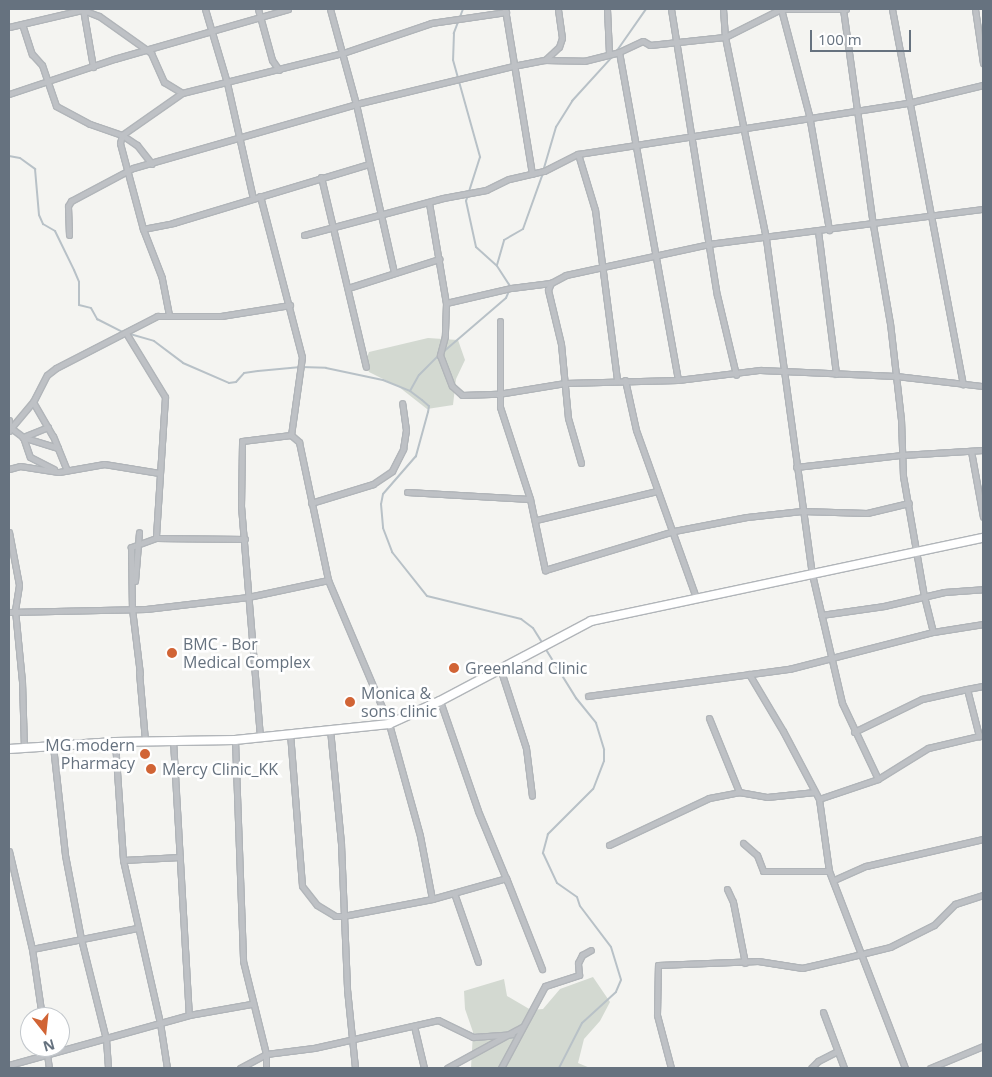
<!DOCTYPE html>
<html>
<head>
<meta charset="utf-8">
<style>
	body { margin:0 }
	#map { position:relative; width:992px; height:1077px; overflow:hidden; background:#f4f4f1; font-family:"Open Sans",sans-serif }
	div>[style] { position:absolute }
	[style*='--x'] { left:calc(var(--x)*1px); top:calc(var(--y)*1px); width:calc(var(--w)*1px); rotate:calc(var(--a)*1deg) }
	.green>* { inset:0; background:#d3d9d1 }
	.stream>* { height:2px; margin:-1px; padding:0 1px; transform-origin:1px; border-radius:1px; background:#b8c1c7 }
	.roads { filter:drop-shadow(1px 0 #b1b5b9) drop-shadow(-1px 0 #b1b5b9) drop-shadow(0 1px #b1b5b9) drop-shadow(0 -1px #b1b5b9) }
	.street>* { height:5px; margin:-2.5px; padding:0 2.5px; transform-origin:2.5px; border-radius:2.5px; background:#bec1c5 }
	.secondary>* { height:8px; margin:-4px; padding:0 4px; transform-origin:4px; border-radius:4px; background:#fff }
	.dots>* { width:14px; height:14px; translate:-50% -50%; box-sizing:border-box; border:2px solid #fff; border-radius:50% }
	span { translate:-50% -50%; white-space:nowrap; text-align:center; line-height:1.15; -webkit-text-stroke:5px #fff; paint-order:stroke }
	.poi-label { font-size:16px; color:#66727f }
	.left { translate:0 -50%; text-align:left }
	.right { translate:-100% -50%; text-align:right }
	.frame { position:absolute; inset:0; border:10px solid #66727f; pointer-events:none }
	.north { position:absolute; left:20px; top:1007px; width:50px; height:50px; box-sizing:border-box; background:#fff; border:1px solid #c2c7cc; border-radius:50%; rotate:164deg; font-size:14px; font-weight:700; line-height:20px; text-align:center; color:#66727f }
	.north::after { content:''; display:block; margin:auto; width:18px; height:22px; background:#d16435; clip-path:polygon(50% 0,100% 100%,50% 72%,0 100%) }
	.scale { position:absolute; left:810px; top:30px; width:101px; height:22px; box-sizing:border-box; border:2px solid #66727f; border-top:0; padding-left:6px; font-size:15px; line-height:18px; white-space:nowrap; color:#66727f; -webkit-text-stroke:4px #fff; paint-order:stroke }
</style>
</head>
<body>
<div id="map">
	<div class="green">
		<div style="clip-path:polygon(428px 338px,458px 340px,465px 360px,456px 379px,453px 405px,427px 409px,399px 387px,369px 372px,365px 363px,369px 352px)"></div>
		<div style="clip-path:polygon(593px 977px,610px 1002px,600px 1021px,584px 1039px,578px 1063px,590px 1068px,471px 1068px,473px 1032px,465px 1009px,464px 991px,504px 979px,507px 996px,531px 1010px,543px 1009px,560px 989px)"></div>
	</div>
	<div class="stream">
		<div style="--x:463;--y:9;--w:26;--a:111"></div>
		<div style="--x:454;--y:33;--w:27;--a:92"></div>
		<div style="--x:453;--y:60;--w:101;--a:74.4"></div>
		<div style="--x:480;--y:157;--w:46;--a:107.7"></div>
		<div style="--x:466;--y:201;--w:47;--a:77.7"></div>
		<div style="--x:476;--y:247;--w:28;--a:42"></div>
		<div style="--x:497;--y:266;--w:24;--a:57"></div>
		<div style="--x:616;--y:52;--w:52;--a:-55.1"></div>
		<div style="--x:9;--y:156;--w:11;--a:10"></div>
		<div style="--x:20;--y:158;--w:19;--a:36"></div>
		<div style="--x:35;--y:169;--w:46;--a:85"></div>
		<div style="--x:39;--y:215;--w:10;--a:66"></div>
		<div style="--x:43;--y:224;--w:14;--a:30"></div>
		<div style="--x:55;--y:231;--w:43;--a:64"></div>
		<div style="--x:74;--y:270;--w:13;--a:67"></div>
		<div style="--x:79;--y:282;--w:23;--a:90"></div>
		<div style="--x:79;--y:305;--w:12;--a:14"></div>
		<div style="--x:91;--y:308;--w:13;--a:61"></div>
		<div style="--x:97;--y:319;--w:29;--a:27"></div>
		<div style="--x:544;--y:168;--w:43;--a:-73.7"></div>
		<div style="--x:556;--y:127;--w:31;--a:-58"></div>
		<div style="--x:572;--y:101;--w:61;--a:-47.7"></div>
		<div style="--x:497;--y:265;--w:26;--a:-74"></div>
		<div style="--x:504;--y:240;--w:22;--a:-30"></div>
		<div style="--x:523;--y:229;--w:59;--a:-70.3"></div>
		<div style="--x:130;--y:334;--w:25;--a:16"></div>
		<div style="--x:154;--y:341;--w:36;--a:37"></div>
		<div style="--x:183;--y:363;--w:50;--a:23.5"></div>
		<div style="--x:229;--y:383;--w:7;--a:-8"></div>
		<div style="--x:236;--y:382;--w:12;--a:-48"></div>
		<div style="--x:244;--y:373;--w:14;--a:-8"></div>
		<div style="--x:258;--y:371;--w:43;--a:-5.3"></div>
		<div style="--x:301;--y:367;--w:25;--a:2"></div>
		<div style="--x:326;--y:368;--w:58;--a:11.9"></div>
		<div style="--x:383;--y:380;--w:29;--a:22"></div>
		<div style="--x:410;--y:391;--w:15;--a:37"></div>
		<div style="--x:422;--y:400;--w:9;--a:41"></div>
		<div style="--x:429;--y:406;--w:6;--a:99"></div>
		<div style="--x:428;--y:412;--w:46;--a:105.3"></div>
		<div style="--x:416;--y:456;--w:50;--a:131"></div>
		<div style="--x:383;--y:494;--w:10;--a:101"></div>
		<div style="--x:381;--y:504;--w:24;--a:85"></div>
		<div style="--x:383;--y:528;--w:26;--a:69"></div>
		<div style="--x:392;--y:552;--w:56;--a:51.5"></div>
		<div style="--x:427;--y:596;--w:97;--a:13.7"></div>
		<div style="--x:521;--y:619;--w:15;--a:37"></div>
		<div style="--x:533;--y:628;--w:19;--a:58"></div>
		<div style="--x:442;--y:353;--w:84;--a:-40.7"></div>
		<div style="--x:506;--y:298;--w:8;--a:-67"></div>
		<div style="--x:410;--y:391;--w:18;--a:-61"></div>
		<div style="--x:419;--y:375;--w:27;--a:-45"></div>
		<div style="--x:545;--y:648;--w:59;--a:58.2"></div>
		<div style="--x:576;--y:698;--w:32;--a:51"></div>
		<div style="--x:596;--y:723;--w:28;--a:73"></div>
		<div style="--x:604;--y:750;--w:11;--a:90"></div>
		<div style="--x:604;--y:761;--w:30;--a:111"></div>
		<div style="--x:593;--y:789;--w:64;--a:135"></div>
		<div style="--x:548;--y:834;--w:20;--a:105"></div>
		<div style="--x:543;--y:853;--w:33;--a:65"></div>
		<div style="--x:557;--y:883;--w:24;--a:35"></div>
		<div style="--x:577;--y:897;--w:9;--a:72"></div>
		<div style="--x:580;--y:906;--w:51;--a:52.9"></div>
		<div style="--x:611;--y:947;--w:34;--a:73"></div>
		<div style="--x:621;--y:980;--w:13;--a:113"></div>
		<div style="--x:616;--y:992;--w:46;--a:137.6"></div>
		<div style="--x:582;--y:1023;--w:51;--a:117.1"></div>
	</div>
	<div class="roads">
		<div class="street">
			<div style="--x:83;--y:9;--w:59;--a:80.2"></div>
			<div style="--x:205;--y:9;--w:77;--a:73.4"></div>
			<div style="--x:227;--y:83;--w:118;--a:77.3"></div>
			<div style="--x:258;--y:9;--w:53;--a:74.6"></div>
			<div style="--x:272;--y:60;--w:12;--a:55"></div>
			<div style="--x:330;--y:9;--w:98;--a:74.7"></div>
			<div style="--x:356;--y:104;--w:172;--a:77.3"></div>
			<div style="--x:505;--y:9;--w:167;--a:80.7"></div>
			<div style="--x:607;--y:9;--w:44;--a:87.4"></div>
			<div style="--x:671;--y:9;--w:290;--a:80.9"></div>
			<div style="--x:717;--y:295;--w:82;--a:76.6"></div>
			<div style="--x:723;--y:9;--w:28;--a:86"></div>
			<div style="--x:725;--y:37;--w:206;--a:78.5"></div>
			<div style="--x:766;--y:239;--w:338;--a:82.2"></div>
			<div style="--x:812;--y:574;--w:132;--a:76.9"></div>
			<div style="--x:842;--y:703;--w:84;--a:64.7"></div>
			<div style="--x:781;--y:9;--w:110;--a:75.2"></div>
			<div style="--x:809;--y:115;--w:117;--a:80.1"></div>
			<div style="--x:843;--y:9;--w:218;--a:82.1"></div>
			<div style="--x:873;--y:225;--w:99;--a:80.2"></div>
			<div style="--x:890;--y:323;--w:97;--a:83.5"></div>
			<div style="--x:901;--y:419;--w:57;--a:88"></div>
			<div style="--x:903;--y:476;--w:122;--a:80.1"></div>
			<div style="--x:924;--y:596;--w:37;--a:76"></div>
			<div style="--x:892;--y:9;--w:382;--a:79.3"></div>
			<div style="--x:975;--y:9;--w:55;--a:81.6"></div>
			<div style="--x:83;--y:10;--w:17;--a:21"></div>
			<div style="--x:99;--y:16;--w:64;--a:35.4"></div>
			<div style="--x:151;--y:53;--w:32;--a:66"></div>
			<div style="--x:164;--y:82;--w:21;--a:31"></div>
			<div style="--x:182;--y:93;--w:166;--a:-14"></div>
			<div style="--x:343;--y:53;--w:93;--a:-18.8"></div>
			<div style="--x:431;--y:23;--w:76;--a:-8.3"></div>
			<div style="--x:22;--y:24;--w:32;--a:72"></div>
			<div style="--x:32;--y:54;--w:15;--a:48"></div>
			<div style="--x:42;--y:65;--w:43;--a:71.1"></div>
			<div style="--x:56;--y:106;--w:38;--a:28"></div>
			<div style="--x:90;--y:124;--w:34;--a:19"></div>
			<div style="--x:122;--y:135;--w:18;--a:34"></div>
			<div style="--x:137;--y:145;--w:24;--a:52"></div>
			<div style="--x:9;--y:27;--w:79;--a:-13.2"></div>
			<div style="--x:619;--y:52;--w:333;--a:79.8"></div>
			<div style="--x:545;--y:60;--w:19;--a:-43"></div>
			<div style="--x:559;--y:47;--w:9;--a:-72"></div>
			<div style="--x:562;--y:38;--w:29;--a:-98"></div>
			<div style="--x:9;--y:94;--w:111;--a:-18.4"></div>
			<div style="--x:114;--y:59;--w:181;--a:-16"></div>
			<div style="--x:578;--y:154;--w:59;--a:73.1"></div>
			<div style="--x:595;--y:210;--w:171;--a:82.6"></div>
			<div style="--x:321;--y:177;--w:195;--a:76.7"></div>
			<div style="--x:260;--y:196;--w:166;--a:75.4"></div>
			<div style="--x:302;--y:357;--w:79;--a:98"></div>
			<div style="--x:429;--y:203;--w:101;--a:80.4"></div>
			<div style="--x:446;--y:303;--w:33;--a:92"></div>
			<div style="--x:445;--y:336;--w:20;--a:105"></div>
			<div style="--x:440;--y:355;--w:33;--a:69"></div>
			<div style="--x:452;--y:386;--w:13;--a:42"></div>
			<div style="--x:462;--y:395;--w:36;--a:-2"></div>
			<div style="--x:498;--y:394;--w:68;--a:-9.3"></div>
			<div style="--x:565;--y:383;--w:113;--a:-1.5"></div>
			<div style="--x:678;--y:380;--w:83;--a:-7"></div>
			<div style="--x:760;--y:370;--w:136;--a:2.5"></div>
			<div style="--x:896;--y:376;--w:88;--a:6.6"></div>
			<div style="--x:143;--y:229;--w:31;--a:-11"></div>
			<div style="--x:173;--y:223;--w:204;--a:-16.8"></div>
			<div style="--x:818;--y:231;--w:144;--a:82.8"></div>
			<div style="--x:69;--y:235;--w:29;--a:-92"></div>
			<div style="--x:68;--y:206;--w:6;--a:-59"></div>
			<div style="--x:71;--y:201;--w:70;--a:-28"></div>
			<div style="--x:133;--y:168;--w:232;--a:-16"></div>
			<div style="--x:356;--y:104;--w:162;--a:-13.6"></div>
			<div style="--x:513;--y:66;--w:33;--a:-11"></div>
			<div style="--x:545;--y:60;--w:39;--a:1"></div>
			<div style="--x:584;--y:61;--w:36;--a:-14"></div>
			<div style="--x:619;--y:52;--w:26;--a:-25"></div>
			<div style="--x:643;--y:41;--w:8;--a:30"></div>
			<div style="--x:650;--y:45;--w:75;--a:-6.1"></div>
			<div style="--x:725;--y:37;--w:63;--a:-26.6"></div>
			<div style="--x:781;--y:9;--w:65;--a:0"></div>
			<div style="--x:304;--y:235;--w:144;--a:-14.9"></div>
			<div style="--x:443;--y:198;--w:44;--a:-10.5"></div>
			<div style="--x:486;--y:190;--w:25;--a:-26"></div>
			<div style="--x:509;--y:179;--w:36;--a:-13"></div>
			<div style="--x:544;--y:171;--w:38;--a:-27"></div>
			<div style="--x:578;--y:154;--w:338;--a:-8.8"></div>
			<div style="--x:912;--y:102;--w:73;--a:-13.5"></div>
			<div style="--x:348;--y:288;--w:96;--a:-17.7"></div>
			<div style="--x:446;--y:303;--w:67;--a:-13"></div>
			<div style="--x:511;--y:288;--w:40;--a:-7.1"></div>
			<div style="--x:169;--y:315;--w:38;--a:-101"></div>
			<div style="--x:162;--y:278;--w:53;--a:-111.2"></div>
			<div style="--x:143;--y:229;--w:89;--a:-105"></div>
			<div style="--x:120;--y:143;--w:8;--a:-76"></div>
			<div style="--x:122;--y:135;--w:73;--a:-35"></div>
			<div style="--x:500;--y:321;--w:86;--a:90"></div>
			<div style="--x:500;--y:407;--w:97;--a:71.9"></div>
			<div style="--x:530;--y:499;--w:73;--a:78.1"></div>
			<div style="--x:545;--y:570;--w:135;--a:-16.8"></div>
			<div style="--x:674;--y:531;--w:74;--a:-10.9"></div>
			<div style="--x:747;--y:517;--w:55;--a:-6.2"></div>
			<div style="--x:802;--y:511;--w:65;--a:1.8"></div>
			<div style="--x:867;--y:513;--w:43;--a:-13.4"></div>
			<div style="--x:126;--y:333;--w:75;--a:58.6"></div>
			<div style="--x:165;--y:397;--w:141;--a:93.7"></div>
			<div style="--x:156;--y:538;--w:27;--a:160"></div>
			<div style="--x:131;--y:547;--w:62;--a:89.1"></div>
			<div style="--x:132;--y:609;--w:65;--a:83"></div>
			<div style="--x:625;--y:380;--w:51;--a:77.6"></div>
			<div style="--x:636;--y:430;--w:178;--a:70.3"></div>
			<div style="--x:33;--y:402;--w:39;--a:60"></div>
			<div style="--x:53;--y:436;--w:37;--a:68"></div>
			<div style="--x:9;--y:420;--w:11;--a:90"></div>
			<div style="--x:48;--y:427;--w:27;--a:158"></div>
			<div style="--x:23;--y:437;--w:21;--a:71"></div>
			<div style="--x:30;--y:457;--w:27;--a:27"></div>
			<div style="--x:58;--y:448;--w:37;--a:-163"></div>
			<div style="--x:23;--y:437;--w:15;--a:-143"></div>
			<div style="--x:11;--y:428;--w:34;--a:-50"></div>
			<div style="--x:33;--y:402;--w:30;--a:-63"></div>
			<div style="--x:47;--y:375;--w:11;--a:-38"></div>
			<div style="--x:56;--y:368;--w:114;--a:-27.2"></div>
			<div style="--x:157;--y:316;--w:64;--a:0"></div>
			<div style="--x:221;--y:316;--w:70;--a:-9.1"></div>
			<div style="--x:971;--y:451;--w:67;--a:79.7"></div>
			<div style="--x:581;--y:463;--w:47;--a:-106.1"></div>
			<div style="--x:568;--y:418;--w:74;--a:-95.4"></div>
			<div style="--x:561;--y:344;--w:56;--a:-103.5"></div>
			<div style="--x:548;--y:290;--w:8;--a:-67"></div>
			<div style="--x:551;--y:283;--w:17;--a:-28"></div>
			<div style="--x:566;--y:275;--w:146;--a:-12.2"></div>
			<div style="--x:709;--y:244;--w:276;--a:-7.3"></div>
			<div style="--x:796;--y:467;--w:107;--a:-6.5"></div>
			<div style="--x:902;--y:455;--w:81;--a:-3.5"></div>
			<div style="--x:9;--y:469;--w:11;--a:-15"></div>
			<div style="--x:20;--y:466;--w:39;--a:9"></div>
			<div style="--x:59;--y:472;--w:46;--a:-10.1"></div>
			<div style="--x:104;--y:464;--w:56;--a:9.3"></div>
			<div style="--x:407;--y:492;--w:123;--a:3.3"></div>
			<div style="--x:311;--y:503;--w:65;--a:-17"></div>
			<div style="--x:373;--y:484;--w:23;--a:-34"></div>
			<div style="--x:392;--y:471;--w:25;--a:-63"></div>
			<div style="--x:403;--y:449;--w:19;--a:-81"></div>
			<div style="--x:406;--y:430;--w:27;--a:-98"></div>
			<div style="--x:536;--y:520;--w:124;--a:-13.5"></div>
			<div style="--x:9;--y:532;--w:54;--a:79.3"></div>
			<div style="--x:19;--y:585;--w:25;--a:99"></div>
			<div style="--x:15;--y:610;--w:71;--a:84.4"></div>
			<div style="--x:22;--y:681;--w:67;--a:88.3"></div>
			<div style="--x:156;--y:538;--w:89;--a:0.6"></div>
			<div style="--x:135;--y:581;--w:49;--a:-85.3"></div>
			<div style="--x:9;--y:612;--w:137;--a:-1.3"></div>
			<div style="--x:146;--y:609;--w:103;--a:-6.7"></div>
			<div style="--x:248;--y:597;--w:82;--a:-12"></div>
			<div style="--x:821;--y:615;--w:64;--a:-8.1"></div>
			<div style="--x:884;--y:606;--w:62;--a:-13.1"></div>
			<div style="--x:944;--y:592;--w:39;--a:-4"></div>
			<div style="--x:500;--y:668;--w:84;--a:72"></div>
			<div style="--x:526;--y:748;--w:48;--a:82.9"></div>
			<div style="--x:139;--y:672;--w:69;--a:85"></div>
			<div style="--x:749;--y:674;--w:66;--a:59.2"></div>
			<div style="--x:783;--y:731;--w:77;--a:62.1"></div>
			<div style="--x:819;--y:799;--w:73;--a:82.1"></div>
			<div style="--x:829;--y:871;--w:211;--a:68.9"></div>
			<div style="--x:967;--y:689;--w:16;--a:-11"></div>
			<div style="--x:588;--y:696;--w:203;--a:-7.7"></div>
			<div style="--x:789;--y:669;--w:149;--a:-14.4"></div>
			<div style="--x:933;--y:632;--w:51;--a:-9.1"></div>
			<div style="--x:440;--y:701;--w:116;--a:70.9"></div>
			<div style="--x:478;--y:811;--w:76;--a:67.5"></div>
			<div style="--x:709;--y:718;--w:80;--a:67.9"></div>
			<div style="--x:330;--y:729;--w:116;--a:84.5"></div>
			<div style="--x:341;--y:844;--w:145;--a:87.6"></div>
			<div style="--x:347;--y:989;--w:79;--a:84.2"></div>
			<div style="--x:854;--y:732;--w:76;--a:-25.9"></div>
			<div style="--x:922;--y:699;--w:46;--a:-12.5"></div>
			<div style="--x:967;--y:689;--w:49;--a:75.7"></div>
			<div style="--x:290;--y:733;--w:153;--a:85.5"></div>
			<div style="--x:302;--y:886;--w:24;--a:52"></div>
			<div style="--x:317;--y:905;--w:21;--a:31"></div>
			<div style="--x:335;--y:916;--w:8;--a:0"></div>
			<div style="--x:343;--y:916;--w:91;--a:-10.8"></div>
			<div style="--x:432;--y:899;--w:77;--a:-15.8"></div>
			<div style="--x:506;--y:878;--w:98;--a:68.4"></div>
			<div style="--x:260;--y:737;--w:231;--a:-94.7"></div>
			<div style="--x:241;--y:507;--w:66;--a:-89.1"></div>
			<div style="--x:242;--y:441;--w:49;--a:-7"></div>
			<div style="--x:291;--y:435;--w:11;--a:41"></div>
			<div style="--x:299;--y:442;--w:141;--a:78.1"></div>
			<div style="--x:328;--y:580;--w:156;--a:67"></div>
			<div style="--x:389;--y:724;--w:116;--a:74.5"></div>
			<div style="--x:420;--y:836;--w:64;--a:79.2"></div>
			<div style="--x:173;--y:740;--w:275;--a:86.7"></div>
			<div style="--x:235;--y:740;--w:221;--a:87.9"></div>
			<div style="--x:243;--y:961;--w:96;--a:76.1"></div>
			<div style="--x:266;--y:1054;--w:14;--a:90"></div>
			<div style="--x:115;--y:742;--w:118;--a:86.1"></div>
			<div style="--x:123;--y:860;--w:167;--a:77.2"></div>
			<div style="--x:160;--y:1023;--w:46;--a:81.2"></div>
			<div style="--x:53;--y:746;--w:110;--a:83.7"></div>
			<div style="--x:65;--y:855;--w:86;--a:79.2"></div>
			<div style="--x:81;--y:939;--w:103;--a:76"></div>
			<div style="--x:106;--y:1039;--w:29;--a:86"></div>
			<div style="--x:819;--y:799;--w:62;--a:-18.7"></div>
			<div style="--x:878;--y:779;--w:59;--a:-31.8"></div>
			<div style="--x:928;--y:748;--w:57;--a:-13.3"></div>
			<div style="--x:743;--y:843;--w:18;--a:41"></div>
			<div style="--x:757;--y:855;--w:17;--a:69"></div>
			<div style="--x:763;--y:871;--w:66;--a:0"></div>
			<div style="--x:609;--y:845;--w:110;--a:-25.2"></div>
			<div style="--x:709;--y:798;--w:31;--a:-11"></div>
			<div style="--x:739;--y:792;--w:28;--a:10"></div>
			<div style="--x:767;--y:797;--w:48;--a:-5.9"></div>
			<div style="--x:9;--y:851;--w:101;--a:76.8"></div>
			<div style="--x:32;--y:949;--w:69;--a:81.6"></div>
			<div style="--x:123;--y:860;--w:57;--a:-3"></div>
			<div style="--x:834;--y:880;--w:35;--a:-24"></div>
			<div style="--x:866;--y:866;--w:120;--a:-13"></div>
			<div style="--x:727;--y:889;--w:14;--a:65"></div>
			<div style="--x:733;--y:902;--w:62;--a:78.9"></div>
			<div style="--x:454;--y:893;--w:73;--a:70.8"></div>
			<div style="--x:32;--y:949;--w:107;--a:-11.3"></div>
			<div style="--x:823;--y:1012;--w:60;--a:69.4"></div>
			<div style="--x:414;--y:1026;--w:43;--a:76.6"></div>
			<div style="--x:46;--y:1047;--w:21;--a:82"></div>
			<div style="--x:9;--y:1065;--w:187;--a:-15.5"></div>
			<div style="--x:189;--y:1015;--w:63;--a:-10.1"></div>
			<div style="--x:240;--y:1068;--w:30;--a:-28"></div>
			<div style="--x:266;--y:1054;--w:48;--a:-7.1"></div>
			<div style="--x:314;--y:1048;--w:127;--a:-12.7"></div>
			<div style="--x:438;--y:1020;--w:39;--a:26"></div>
			<div style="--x:473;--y:1037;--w:39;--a:-4"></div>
			<div style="--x:447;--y:1068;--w:85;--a:-28.7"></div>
			<div style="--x:501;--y:1068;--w:93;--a:-61.8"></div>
			<div style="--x:545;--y:986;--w:36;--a:-18"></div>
			<div style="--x:579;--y:975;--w:12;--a:-95"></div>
			<div style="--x:578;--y:963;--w:9;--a:-63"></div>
			<div style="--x:582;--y:955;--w:10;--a:-29"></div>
			<div style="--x:671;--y:1068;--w:55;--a:-104.8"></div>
			<div style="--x:657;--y:1015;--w:50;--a:-88.9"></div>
			<div style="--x:658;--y:965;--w:100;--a:-2.3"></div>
			<div style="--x:758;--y:961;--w:45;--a:9"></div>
			<div style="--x:802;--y:968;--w:36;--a:-13"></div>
			<div style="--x:837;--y:960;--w:55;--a:-13.8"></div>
			<div style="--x:890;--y:947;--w:49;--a:-26.6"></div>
			<div style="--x:934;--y:925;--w:30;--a:-45"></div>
			<div style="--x:955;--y:904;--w:29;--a:-18"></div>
			<div style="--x:811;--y:1068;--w:10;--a:-45"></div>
			<div style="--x:818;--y:1061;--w:22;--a:-27"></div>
			<div style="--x:930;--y:1068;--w:57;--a:-22.5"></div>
		</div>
		<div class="secondary">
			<div style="--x:9;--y:749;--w:106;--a:-3.8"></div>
			<div style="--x:115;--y:742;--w:120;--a:-1"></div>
			<div style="--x:235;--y:740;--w:155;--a:-5.9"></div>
			<div style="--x:389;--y:724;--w:56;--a:-24.3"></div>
			<div style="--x:440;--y:701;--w:171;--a:-27.9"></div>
			<div style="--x:591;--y:621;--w:401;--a:-12"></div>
		</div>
	</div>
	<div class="dots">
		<div style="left:172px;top:653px;background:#d16435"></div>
		<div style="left:454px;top:668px;background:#d16435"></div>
		<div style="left:350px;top:702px;background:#d16435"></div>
		<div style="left:145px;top:754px;background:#d16435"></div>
		<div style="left:151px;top:769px;background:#d16435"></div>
	</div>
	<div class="poi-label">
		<span class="left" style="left:183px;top:653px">BMC - Bor<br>Medical Complex</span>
		<span class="left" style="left:465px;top:668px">Greenland Clinic</span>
		<span class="left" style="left:361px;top:702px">Monica &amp;<br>sons clinic</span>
		<span class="right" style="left:135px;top:754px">MG modern<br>Pharmacy</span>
		<span class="left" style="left:162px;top:769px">Mercy Clinic_KK</span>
	</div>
	<div class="frame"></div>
	<div class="north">N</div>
	<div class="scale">100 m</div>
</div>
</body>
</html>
